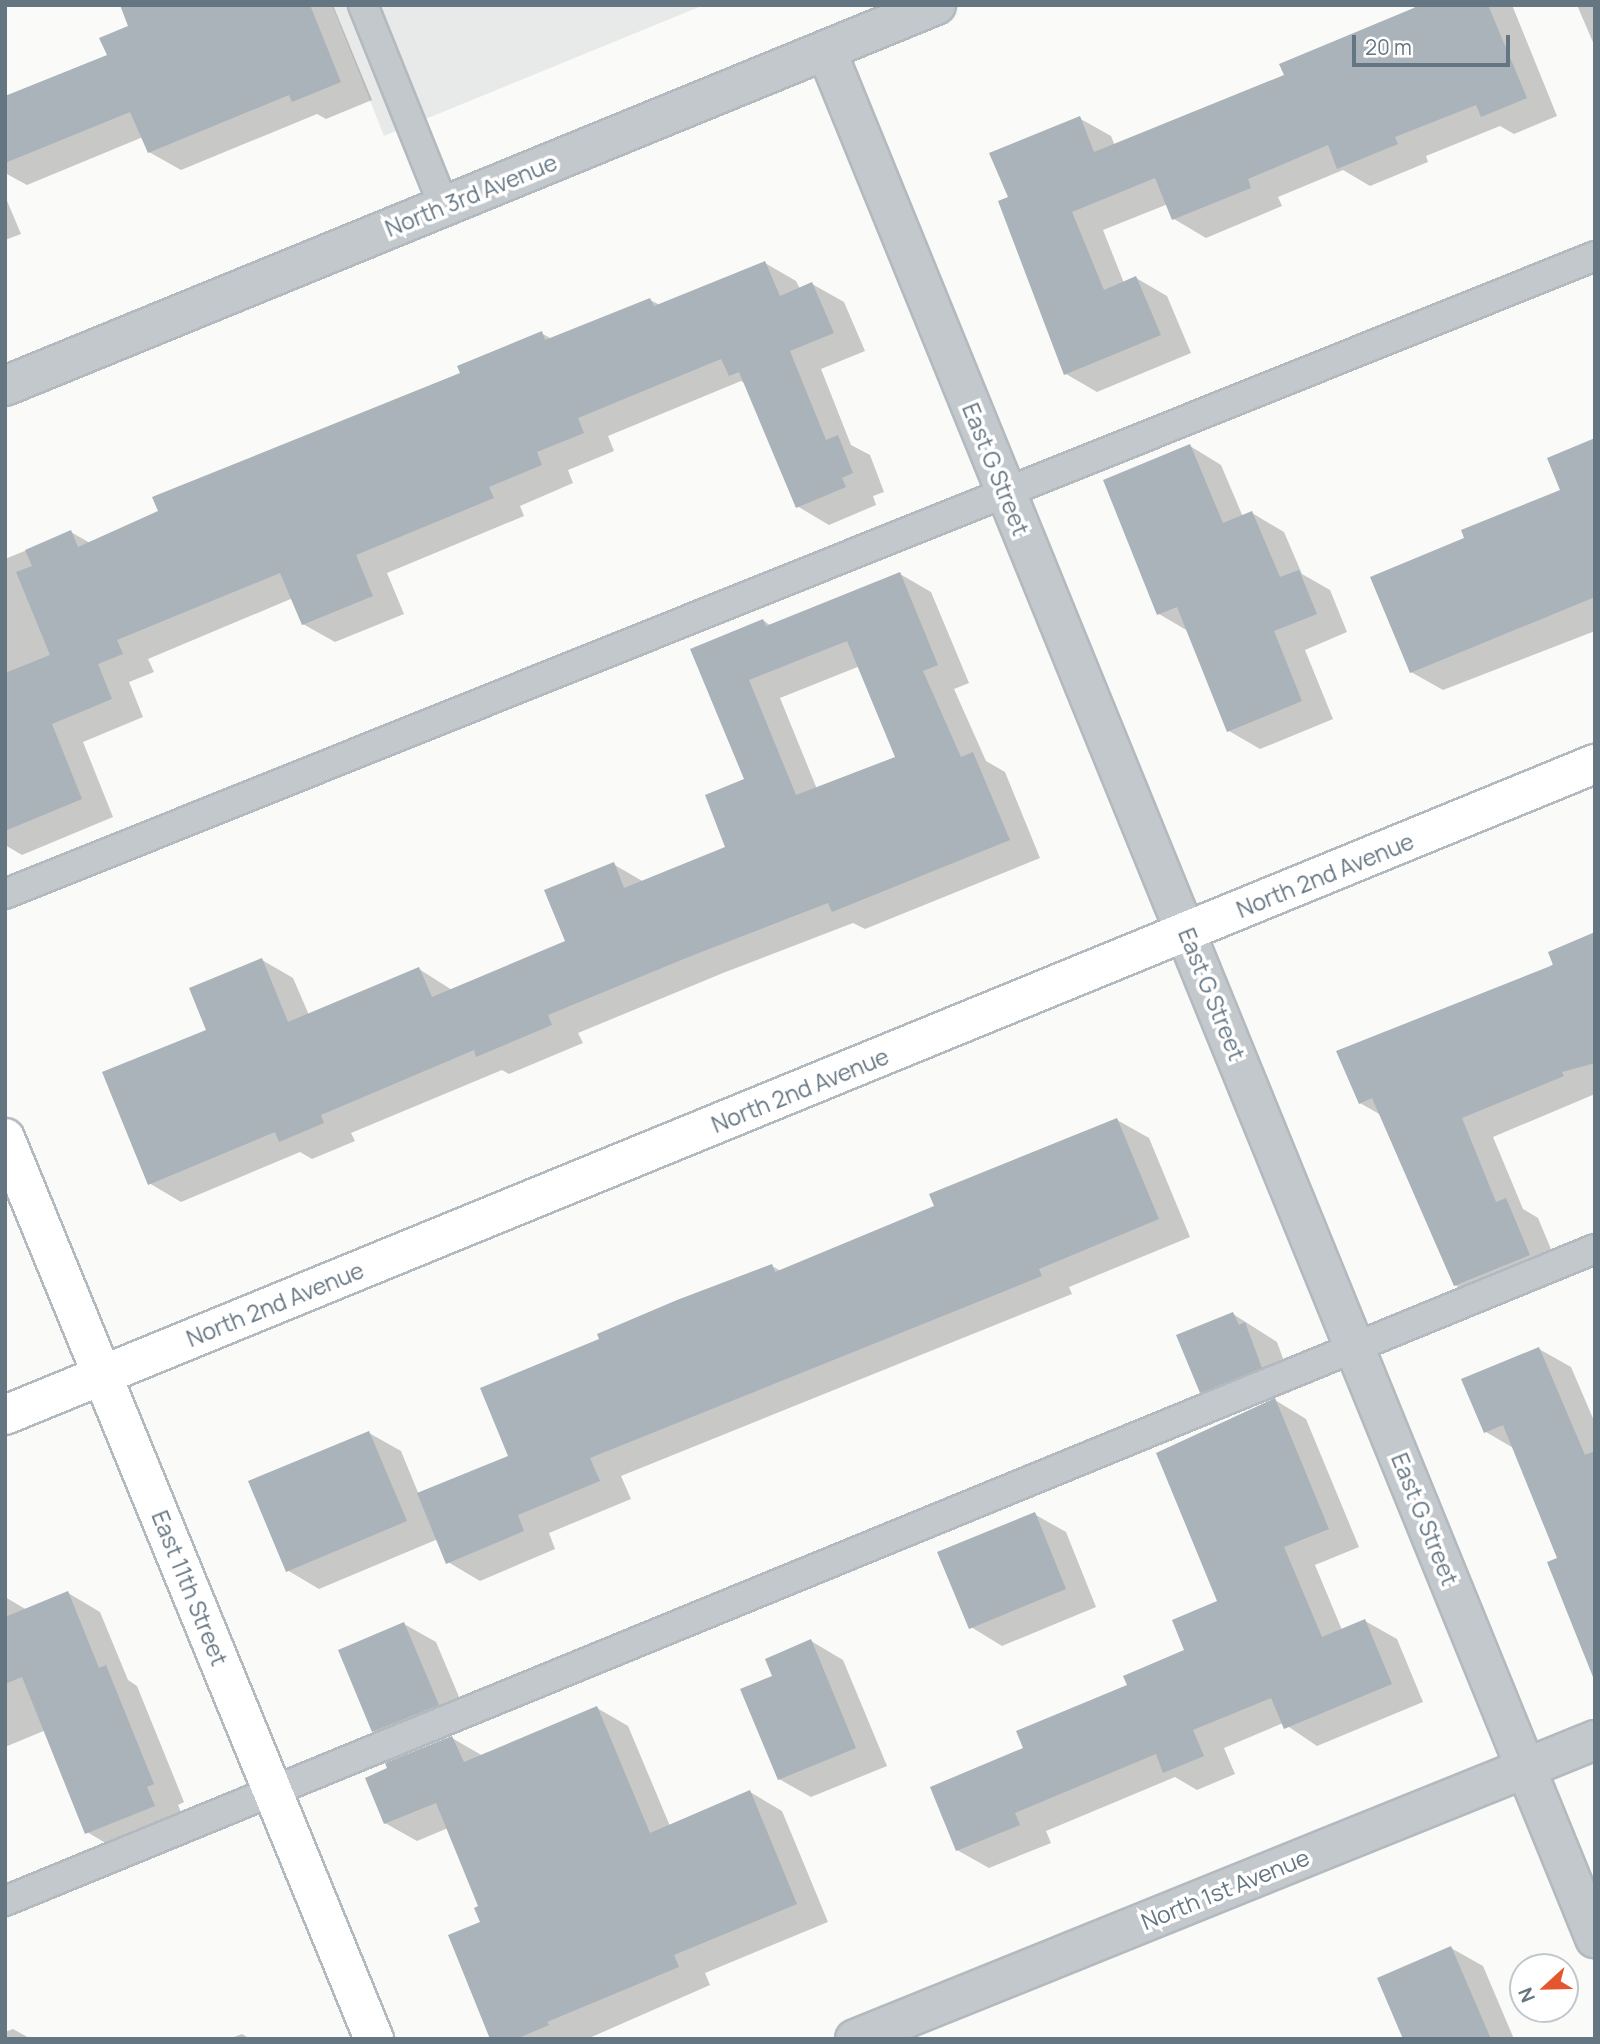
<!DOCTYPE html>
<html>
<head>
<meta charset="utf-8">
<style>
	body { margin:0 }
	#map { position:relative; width:1600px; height:2044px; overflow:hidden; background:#fafaf8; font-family:Manrope,sans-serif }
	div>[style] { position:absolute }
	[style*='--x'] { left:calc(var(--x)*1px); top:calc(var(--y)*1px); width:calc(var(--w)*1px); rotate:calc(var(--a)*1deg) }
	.built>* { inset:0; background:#e8e9e9 }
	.shadow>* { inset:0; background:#0003 }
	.building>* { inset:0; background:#aab3b9 }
	.roads { filter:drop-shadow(2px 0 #b3babf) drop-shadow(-2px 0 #b3babf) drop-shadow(0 2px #b3babf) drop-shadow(0 -2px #b3babf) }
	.lane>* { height:28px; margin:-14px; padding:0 14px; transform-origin:14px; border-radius:14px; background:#c3c8cc }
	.street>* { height:38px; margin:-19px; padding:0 19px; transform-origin:19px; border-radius:19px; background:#c3c8cc }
	.secondary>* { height:38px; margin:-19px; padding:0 19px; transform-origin:19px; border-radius:19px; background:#fff }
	span { translate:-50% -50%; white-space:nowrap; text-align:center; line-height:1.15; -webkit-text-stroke:7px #fff; paint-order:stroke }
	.street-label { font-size:23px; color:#657683 }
	.frame { position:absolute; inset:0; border:7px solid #657683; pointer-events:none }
	.north { position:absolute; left:1509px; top:1953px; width:70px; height:70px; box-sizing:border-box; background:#fff; border:2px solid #c1c8cd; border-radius:50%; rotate:248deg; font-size:19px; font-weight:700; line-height:28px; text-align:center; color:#657683 }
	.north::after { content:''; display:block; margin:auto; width:24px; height:32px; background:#e4572e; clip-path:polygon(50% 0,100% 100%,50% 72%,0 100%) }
	.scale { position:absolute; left:1352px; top:35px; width:158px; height:32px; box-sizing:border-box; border:4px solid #657683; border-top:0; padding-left:9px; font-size:21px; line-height:24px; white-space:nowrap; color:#657683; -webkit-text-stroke:5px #fff; paint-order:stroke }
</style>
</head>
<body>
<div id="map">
	<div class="built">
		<div style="clip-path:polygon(332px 5px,704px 5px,384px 136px)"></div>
	</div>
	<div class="shadow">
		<div style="clip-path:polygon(230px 5px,333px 5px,372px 100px,326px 119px,317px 114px,181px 170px,149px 152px,143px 137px,27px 185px,5px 173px,5px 98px)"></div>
		<div style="clip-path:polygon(1413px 5px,1512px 5px,1557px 116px,1514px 134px,1500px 126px,1426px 156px,1428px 162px,1370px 186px,1343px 170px,1278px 197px,1282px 206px,1206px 238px,1174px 219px,1168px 204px,1103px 230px,1124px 283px,1136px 278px,1167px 296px,1191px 353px,1097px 392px,1066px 374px,1010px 198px,1079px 118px,1111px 136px,1115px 146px,1286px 76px,1415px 10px)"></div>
		<div style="clip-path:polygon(1577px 5px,1595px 5px,1595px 47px)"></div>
		<div style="clip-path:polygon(5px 196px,21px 234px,5px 240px)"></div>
		<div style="clip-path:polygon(765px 263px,796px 281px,800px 289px,812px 284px,844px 302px,865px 351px,821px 369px,851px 445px,870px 455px,884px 492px,873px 496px,876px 505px,829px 525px,797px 506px,746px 384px,741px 381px,608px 436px,614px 451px,568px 470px,573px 483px,520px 506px,524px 516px,387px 573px,404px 614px,335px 642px,303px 624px,293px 598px,148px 659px,154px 672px,129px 682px,143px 717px,83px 742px,113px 817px,22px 855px,5px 845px,5px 559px,71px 532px,90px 543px,462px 374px,541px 333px,552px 339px,650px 300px,660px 305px)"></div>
		<div style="clip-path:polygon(1595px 440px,1595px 631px,1443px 690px,1411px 672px,1466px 539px,1563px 491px)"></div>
		<div style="clip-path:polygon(1190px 446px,1221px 465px,1243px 517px,1252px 513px,1284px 532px,1302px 574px,1330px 590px,1347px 632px,1305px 650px,1333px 719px,1260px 749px,1229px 731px,1188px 631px,1159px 614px)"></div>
		<div style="clip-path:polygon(evenodd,900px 574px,931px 592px,969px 683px,954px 689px,986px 761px,1005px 772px,1040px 858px,865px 929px,853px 923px,723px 973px,578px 1033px,583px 1043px,509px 1074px,502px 1070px,351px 1133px,355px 1141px,312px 1159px,300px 1152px,181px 1202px,149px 1183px,208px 1031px,262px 960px,293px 978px,309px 1015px,419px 969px,452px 990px,568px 942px,613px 864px,644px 882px,728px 848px,746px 780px,693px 649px,763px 620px,771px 626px,900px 574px,860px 666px,898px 758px,817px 789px,780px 698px,860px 666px)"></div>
		<div style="clip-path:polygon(1595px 934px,1595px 1094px,1493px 1137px,1523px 1209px,1538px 1218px,1561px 1273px,1487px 1303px,1455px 1285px,1381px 1115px,1360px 1103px)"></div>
		<div style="clip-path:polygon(1117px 1120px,1149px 1138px,1190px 1237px,1069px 1287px,1072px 1294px,621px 1476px,631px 1499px,549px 1533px,555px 1549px,480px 1581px,448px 1562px,438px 1539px,319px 1589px,287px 1570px,369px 1433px,401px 1451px,419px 1495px,510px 1457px,772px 1266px,781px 1271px,936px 1207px)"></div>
		<div style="clip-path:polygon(1233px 1314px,1277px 1342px,1293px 1386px,1233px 1410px,1201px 1392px)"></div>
		<div style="clip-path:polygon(1539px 1349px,1571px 1367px,1595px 1423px,1595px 1631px,1571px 1618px,1559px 1559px,1515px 1449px,1486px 1432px)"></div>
		<div style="clip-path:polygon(1275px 1400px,1306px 1419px,1359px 1547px,1315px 1565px,1342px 1630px,1365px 1621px,1397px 1639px,1423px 1702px,1317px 1746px,1283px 1723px,1224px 1748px,1235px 1774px,1197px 1790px,1175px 1777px,1046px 1831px,1051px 1843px,989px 1868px,957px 1850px,1026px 1749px,1187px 1651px,1220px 1601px)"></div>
		<div style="clip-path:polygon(1034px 1514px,1066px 1532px,1096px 1607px,1002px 1646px,971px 1627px)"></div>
		<div style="clip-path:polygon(68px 1593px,100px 1612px,128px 1680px,137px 1686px,184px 1802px,178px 1805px,186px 1824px,119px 1851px,87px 1832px,46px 1730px,5px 1747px,5px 1597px,27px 1610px)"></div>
		<div style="clip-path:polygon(404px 1624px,436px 1642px,470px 1723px,405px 1750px,374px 1731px)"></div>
		<div style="clip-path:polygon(811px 1641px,843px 1660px,887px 1766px,811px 1797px,779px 1779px,774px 1677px)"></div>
		<div style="clip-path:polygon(597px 1708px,628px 1726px,670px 1826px,750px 1792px,782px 1811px,828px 1922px,705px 1973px,710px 1985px,587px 2039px,492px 2039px,480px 1907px,448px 1828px,417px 1841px,385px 1823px,452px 1738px,483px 1756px)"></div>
		<div style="clip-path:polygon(1451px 1948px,1483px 1966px,1514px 2039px,1405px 2039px)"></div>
		<div style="clip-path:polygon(13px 2029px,31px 2039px,5px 2039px,5px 2032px)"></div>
		<div style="clip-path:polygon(242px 2034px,250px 2039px,229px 2039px)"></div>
	</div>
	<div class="building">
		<div style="clip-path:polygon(120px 5px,310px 5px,341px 82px,292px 102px,289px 95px,148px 153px,130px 112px,5px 163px,5px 96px,107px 55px,99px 38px,128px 26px)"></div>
		<div style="clip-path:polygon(1421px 5px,1488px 5px,1527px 98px,1481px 117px,1476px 105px,1395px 137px,1398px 144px,1337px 169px,1328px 145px,1248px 179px,1251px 188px,1172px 220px,1155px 178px,1072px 212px,1104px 290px,1136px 276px,1161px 335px,1064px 375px,998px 201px,1008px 197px,989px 153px,1080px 116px,1094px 152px,1284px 75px,1279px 64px)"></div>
		<div style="clip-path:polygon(765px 261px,780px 296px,812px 282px,834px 333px,790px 351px,826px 440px,838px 435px,853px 473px,842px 478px,846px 487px,796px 508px,739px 372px,729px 376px,721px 359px,578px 418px,584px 433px,537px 452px,542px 465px,489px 487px,494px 498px,356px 555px,373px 596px,302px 625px,280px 573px,117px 640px,123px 654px,98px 664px,112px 699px,52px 724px,82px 799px,5px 831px,5px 673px,50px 655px,16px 572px,32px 566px,25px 550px,71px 530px,78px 547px,158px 511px,152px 497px,460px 373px,457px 366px,542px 331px,545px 340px,650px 298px,654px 306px)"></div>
		<div style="clip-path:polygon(1595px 438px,1595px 597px,1410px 673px,1370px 577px,1464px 538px,1461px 530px,1560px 490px,1547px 458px)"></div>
		<div style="clip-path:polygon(1190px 444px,1223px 523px,1252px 511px,1280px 577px,1299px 570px,1317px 614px,1274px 631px,1302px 701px,1227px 732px,1177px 607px,1157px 615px,1103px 480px)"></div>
		<div style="clip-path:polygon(evenodd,900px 572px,938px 665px,923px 671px,961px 757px,973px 752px,1010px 840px,832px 912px,828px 903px,691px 956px,548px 1015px,552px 1025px,476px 1057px,474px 1050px,321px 1115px,324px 1123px,279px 1142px,275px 1132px,148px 1185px,102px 1072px,206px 1030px,189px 988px,262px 958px,288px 1022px,419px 967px,432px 997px,565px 941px,544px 890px,614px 862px,624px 888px,725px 847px,705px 795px,744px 779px,690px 649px,763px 619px,766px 626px,900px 572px,847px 641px,895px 757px,796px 795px,749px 680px,847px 641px)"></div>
		<div style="clip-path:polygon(1595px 932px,1595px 1063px,1562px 1072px,1564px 1076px,1462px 1118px,1496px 1202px,1506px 1198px,1530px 1255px,1454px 1286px,1372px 1098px,1359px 1104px,1336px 1051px,1553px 965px,1548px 952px)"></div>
		<div style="clip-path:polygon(1117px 1118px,1159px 1219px,1039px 1269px,1042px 1276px,590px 1458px,600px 1481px,518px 1515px,524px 1531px,446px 1564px,417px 1493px,508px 1456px,480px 1388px,599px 1339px,597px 1334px,677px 1300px,772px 1264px,775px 1272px,934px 1206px,929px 1194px)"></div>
		<div style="clip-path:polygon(1233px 1312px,1239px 1325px,1245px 1322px,1262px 1368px,1200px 1393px,1176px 1335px)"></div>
		<div style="clip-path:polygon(1539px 1347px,1585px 1455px,1595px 1451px,1593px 1677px,1547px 1562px,1557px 1558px,1503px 1425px,1484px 1433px,1461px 1379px)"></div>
		<div style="clip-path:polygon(1275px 1398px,1329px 1529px,1284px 1547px,1322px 1637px,1365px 1619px,1392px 1684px,1284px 1729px,1271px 1698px,1193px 1730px,1204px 1756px,1163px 1773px,1156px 1754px,1015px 1813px,1020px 1825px,956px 1851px,930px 1787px,1023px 1748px,1016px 1731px,1127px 1685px,1123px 1676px,1184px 1650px,1172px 1620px,1217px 1601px,1156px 1453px)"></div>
		<div style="clip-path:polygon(369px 1431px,407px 1521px,286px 1572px,248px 1481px)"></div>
		<div style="clip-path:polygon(1035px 1512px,1066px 1589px,969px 1629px,937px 1552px)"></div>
		<div style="clip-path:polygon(68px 1591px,99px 1668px,106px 1665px,154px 1784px,147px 1787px,155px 1806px,85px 1834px,22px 1677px,5px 1684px,5px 1617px)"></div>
		<div style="clip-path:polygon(404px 1622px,439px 1705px,372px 1732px,338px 1650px)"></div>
		<div style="clip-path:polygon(811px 1639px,856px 1748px,778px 1780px,740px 1689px,772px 1676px,765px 1659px)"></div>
		<div style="clip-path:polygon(597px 1706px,650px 1833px,750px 1790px,797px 1904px,674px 1955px,679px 1967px,547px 2022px,549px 2025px,516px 2039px,490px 2039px,448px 1935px,480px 1922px,474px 1908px,478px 1906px,436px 1803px,384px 1824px,365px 1778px,387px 1768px,385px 1763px,452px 1736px,464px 1762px)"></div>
		<div style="clip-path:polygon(1451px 1946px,1491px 2039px,1403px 2039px,1377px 1978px)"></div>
	</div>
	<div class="roads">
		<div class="lane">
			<div style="--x:363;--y:5;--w:217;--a:68.1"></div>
			<div style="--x:5;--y:894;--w:1713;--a:-21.86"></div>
			<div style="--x:5;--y:1901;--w:1718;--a:-22.3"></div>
		</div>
		<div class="street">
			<div style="--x:826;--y:50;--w:2039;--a:67.84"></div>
			<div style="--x:5;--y:386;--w:1006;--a:-22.26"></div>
			<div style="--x:855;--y:2039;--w:798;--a:-22"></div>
		</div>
		<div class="secondary">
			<div style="--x:5;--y:1138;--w:974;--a:67.73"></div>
			<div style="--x:5;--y:1415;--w:1718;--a:-22.27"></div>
		</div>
	</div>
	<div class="street-label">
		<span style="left:471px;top:195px;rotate:-22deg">North 3rd Avenue</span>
		<span style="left:996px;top:469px;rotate:68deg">East G Street</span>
		<span style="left:1325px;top:875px;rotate:-22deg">North 2nd Avenue</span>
		<span style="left:1212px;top:994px;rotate:68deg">East G Street</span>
		<span style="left:800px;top:1090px;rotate:-22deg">North 2nd Avenue</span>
		<span style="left:275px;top:1304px;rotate:-22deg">North 2nd Avenue</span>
		<span style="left:1425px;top:1519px;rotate:68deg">East G Street</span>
		<span style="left:190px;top:1588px;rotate:68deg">East 11th Street</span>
		<span style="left:1225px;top:1889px;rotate:-22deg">North 1st Avenue</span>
	</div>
	<div class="frame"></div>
	<div class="north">N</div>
	<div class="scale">20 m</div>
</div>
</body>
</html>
